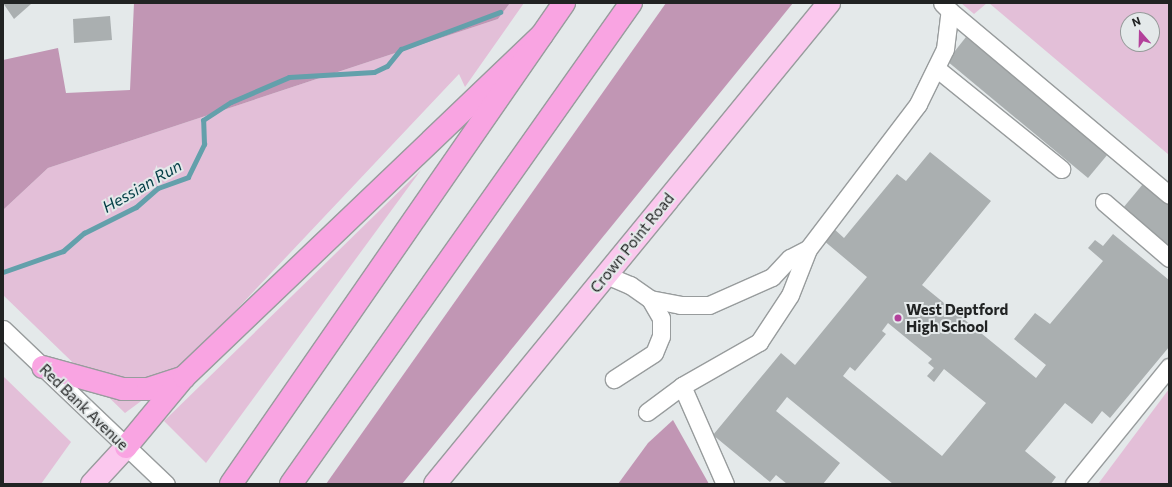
<!DOCTYPE html>
<html>
<head>
<meta charset="utf-8">
<style>
	body { margin:0 }
	#map { position:relative; width:1172px; height:487px; overflow:hidden; background:#e4e9ea; font-family:Commissioner,sans-serif }
	div>[style] { position:absolute }
	[style*='--x'] { left:calc(var(--x)*1px); top:calc(var(--y)*1px); width:calc(var(--w)*1px); rotate:calc(var(--a)*1deg) }
	.green>* { inset:0; background:#e3bfd8 }
	.forest>* { inset:0; background:#c196b4 }
	.stream>* { height:5px; margin:-2.5px; padding:0 2.5px; transform-origin:2.5px; border-radius:2.5px; background:#63a0ab }
	.building>* { inset:0; background:#aaafb0 }
	.roads { filter:drop-shadow(1px 0 #989c9d) drop-shadow(-1px 0 #989c9d) drop-shadow(0 1px #989c9d) drop-shadow(0 -1px #989c9d) }
	.minor>* { height:17px; margin:-8.5px; padding:0 8.5px; transform-origin:8.5px; border-radius:8.5px; background:#fff }
	.major>* { height:22px; margin:-11px; padding:0 11px; transform-origin:11px; border-radius:11px; background:#fbc8ee }
	.highway>* { height:22px; margin:-11px; padding:0 11px; transform-origin:11px; border-radius:11px; background:#f9a4e2 }
	.dots>* { width:11px; height:11px; translate:-50% -50%; box-sizing:border-box; border:2px solid #e4e9ea; border-radius:50% }
	span { translate:-50% -50%; white-space:nowrap; text-align:center; line-height:1.15; -webkit-text-stroke:4px #e4e9ea; paint-order:stroke }
	.street-label { font-size:15px; color:#212323 }
	.poi-label { font-size:15px; color:#212323; font-weight:700 }
	.left { translate:0 -50%; text-align:left }
	.water-label { font-size:16px; color:#003c44; font-style:italic }
	.frame { position:absolute; inset:0; border:4px solid #212323; pointer-events:none }
	.north { position:absolute; left:1120px; top:12px; width:40px; height:40px; box-sizing:border-box; background:#e4e9ea; border:1px solid #969a9a; border-radius:50%; rotate:340deg; font-size:11px; font-weight:700; line-height:16px; text-align:center; color:#212323 }
	.north::after { content:''; display:block; margin:auto; width:14px; height:18px; background:#b3419b; clip-path:polygon(50% 0,100% 100%,50% 72%,0 100%) }
</style>
</head>
<body>
<div id="map">
	<div class="green">
		<div style="clip-path:polygon(510px 3px,524px 3px,465px 87px,459px 74px,171px 379px,125px 413px,3px 295px,3px 210px,48px 168px,498px 19px)"></div>
		<div style="clip-path:polygon(961px 3px,987px 3px,974px 14px)"></div>
		<div style="clip-path:polygon(evenodd,989px 3px,1169px 3px,1169px 155px,989px 3px,1128px 20px,1152px 20px,1152px 44px,1128px 44px,1128px 20px)"></div>
		<div style="clip-path:polygon(421px 170px,206px 463px,164px 421px)"></div>
		<div style="clip-path:polygon(3px 376px,71px 442px,41px 484px,3px 484px)"></div>
		<div style="clip-path:polygon(1169px 389px,1169px 484px,1098px 484px)"></div>
	</div>
	<div class="forest">
		<div style="clip-path:polygon(134px 3px,510px 3px,498px 19px,48px 168px,3px 210px,3px 60px,58px 48px,66px 93px,130px 90px)"></div>
		<div style="clip-path:polygon(666px 3px,793px 3px,402px 484px,326px 484px)"></div>
		<div style="clip-path:polygon(673px 420px,709px 484px,618px 484px,648px 443px)"></div>
	</div>
	<div class="stream">
		<div style="--x:3;--y:272;--w:64;--a:-19.3"></div>
		<div style="--x:63;--y:251;--w:28;--a:-41"></div>
		<div style="--x:84;--y:233;--w:58;--a:-26.6"></div>
		<div style="--x:136;--y:207;--w:29;--a:-41"></div>
		<div style="--x:158;--y:188;--w:32;--a:-20"></div>
		<div style="--x:188;--y:177;--w:37;--a:-64"></div>
		<div style="--x:204;--y:144;--w:24;--a:-92"></div>
		<div style="--x:203;--y:120;--w:33;--a:-33"></div>
		<div style="--x:231;--y:102;--w:63;--a:-23.3"></div>
		<div style="--x:289;--y:77;--w:85;--a:-3.4"></div>
		<div style="--x:374;--y:72;--w:14;--a:-25"></div>
		<div style="--x:387;--y:66;--w:22;--a:-51"></div>
		<div style="--x:401;--y:49;--w:106;--a:-20.5"></div>
	</div>
	<div class="building">
		<div style="clip-path:polygon(3px 3px,30px 3px,31px 4px,14px 19px)"></div>
		<div style="clip-path:polygon(110px 16px,112px 40px,74px 43px,73px 19px)"></div>
		<div style="clip-path:polygon(966px 37px,1108px 154px,1088px 178px,947px 61px)"></div>
		<div style="clip-path:polygon(evenodd,930px 152px,991px 201px,922px 285px,1036px 378px,1046px 365px,1014px 339px,1035px 313px,1050px 324px,1103px 261px,1088px 248px,1095px 240px,1103px 246px,1113px 234px,1169px 280px,1169px 347px,1110px 418px,1102px 411px,1092px 424px,1065px 403px,1025px 451px,1056px 477px,1051px 484px,893px 484px,787px 397px,776px 411px,840px 463px,823px 484px,787px 484px,776px 475px,770px 482px,713px 435px,781px 353px,795px 365px,867px 277px,823px 240px,833px 228px,844px 238px,897px 174px,906px 181px,930px 152px,888px 323px,932px 359px,928px 363px,934px 368px,927px 376px,934px 382px,944px 369px,986px 403px,942px 456px,843px 376px,850px 367px,855px 371px,886px 334px,882px 331px,888px 323px)"></div>
		<div style="clip-path:polygon(1143px 184px,1169px 205px,1169px 246px,1123px 208px)"></div>
	</div>
	<div class="roads">
		<div class="minor">
			<div style="--x:950;--y:11;--w:286;--a:40"></div>
			<div style="--x:936;--y:68;--w:161;--a:38.9"></div>
			<div style="--x:1104;--y:202;--w:86;--a:40.7"></div>
			<div style="--x:606;--y:275;--w:26;--a:23"></div>
			<div style="--x:630;--y:285;--w:24;--a:35"></div>
			<div style="--x:650;--y:299;--w:22;--a:60"></div>
			<div style="--x:661;--y:318;--w:18;--a:90"></div>
			<div style="--x:661;--y:336;--w:18;--a:112"></div>
			<div style="--x:654;--y:353;--w:48;--a:147"></div>
			<div style="--x:650;--y:299;--w:31;--a:11"></div>
			<div style="--x:680;--y:305;--w:29;--a:0"></div>
			<div style="--x:709;--y:305;--w:69;--a:-24"></div>
			<div style="--x:772;--y:277;--w:26;--a:-47"></div>
			<div style="--x:790;--y:258;--w:20;--a:-27"></div>
			<div style="--x:3;--y:329;--w:225;--a:43.6"></div>
			<div style="--x:682;--y:386;--w:107;--a:66.3"></div>
			<div style="--x:647;--y:412;--w:44;--a:-36.6"></div>
			<div style="--x:682;--y:386;--w:89;--a:-29.7"></div>
			<div style="--x:759;--y:342;--w:56;--a:-56.6"></div>
			<div style="--x:790;--y:295;--w:49;--a:-68.6"></div>
			<div style="--x:808;--y:249;--w:182;--a:-52.8"></div>
			<div style="--x:918;--y:104;--w:61;--a:-63.9"></div>
			<div style="--x:945;--y:49;--w:38;--a:-83"></div>
			<div style="--x:950;--y:11;--w:11;--a:-135"></div>
			<div style="--x:1074;--y:484;--w:151;--a:-50.9"></div>
		</div>
		<div class="major">
			<div style="--x:92;--y:484;--w:50;--a:-47.4"></div>
			<div style="--x:435;--y:484;--w:622;--a:-50.68"></div>
		</div>
		<div class="highway">
			<div style="--x:43;--y:367;--w:83;--a:15.4"></div>
			<div style="--x:123;--y:389;--w:25;--a:0"></div>
			<div style="--x:148;--y:389;--w:38;--a:-18"></div>
			<div style="--x:126;--y:447;--w:91;--a:-50.4"></div>
			<div style="--x:184;--y:377;--w:495;--a:-43.7"></div>
			<div style="--x:231;--y:484;--w:585;--a:-55.3"></div>
			<div style="--x:291;--y:484;--w:589;--a:-54.75"></div>
		</div>
	</div>
	<div class="dots">
		<div style="left:898px;top:318px;background:#b3419b"></div>
	</div>
	<div class="street-label">
		<span style="left:632px;top:243px;rotate:-51deg">Crown Point Road</span>
		<span style="left:84px;top:407px;rotate:44deg">Red Bank Avenue</span>
	</div>
	<div class="poi-label">
		<span class="left" style="left:906px;top:318px">West Deptford<br>High School</span>
	</div>
	<div class="water-label">
		<span style="left:142px;top:186px;rotate:-30deg">Hessian Run</span>
	</div>
	<div class="frame"></div>
	<div class="north">N</div>
</div>
</body>
</html>
